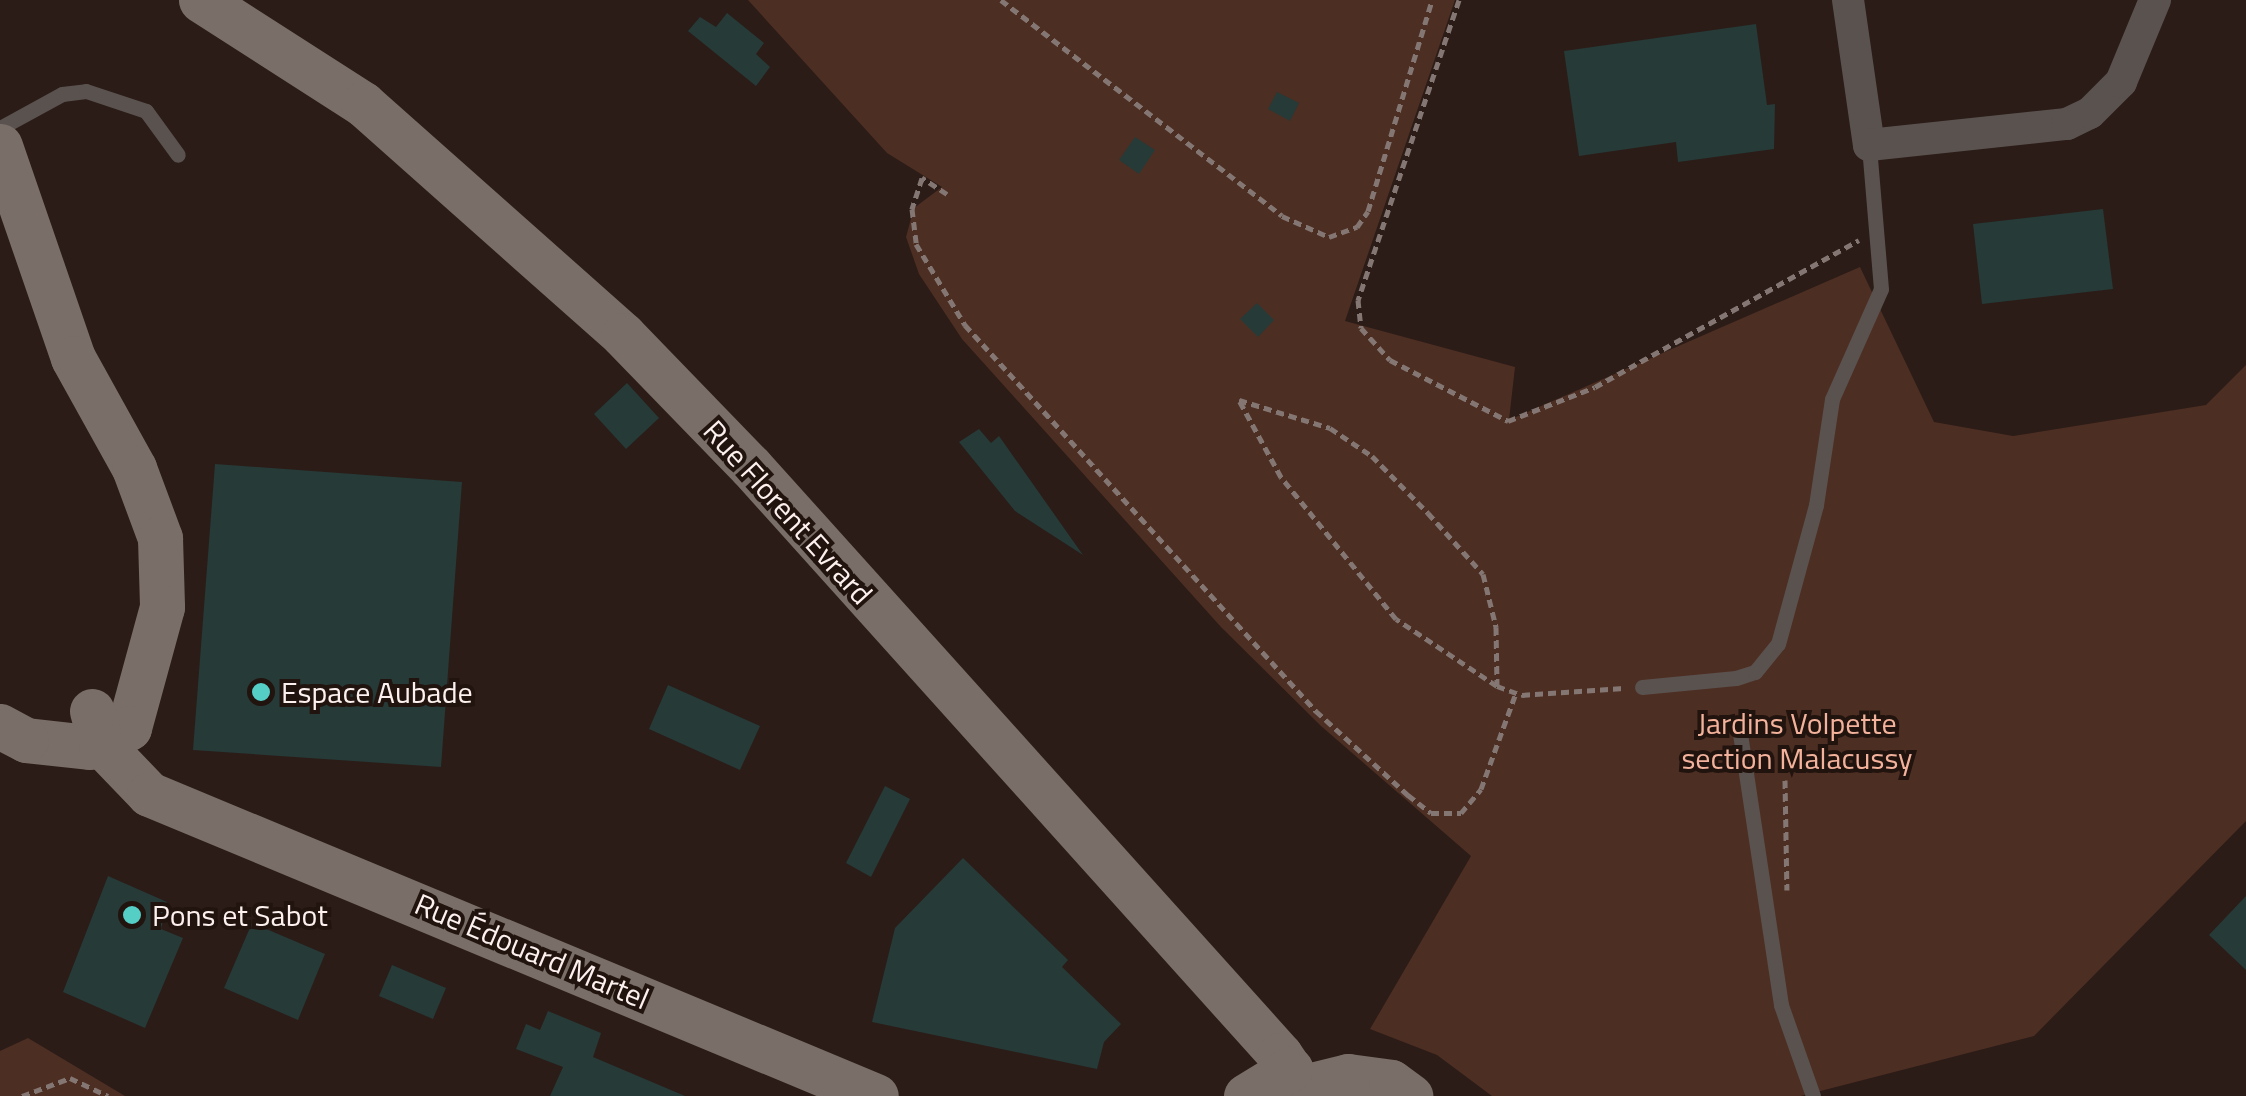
<!DOCTYPE html>
<html>
<head>
<meta charset="utf-8">
<style>
	body { margin:0 }
	#map { position:relative; width:2246px; height:1096px; overflow:hidden; background:#2b1c17; font-family:"Titillium Web",sans-serif }
	div>[style] { position:absolute }
	[style*='--x'] { left:calc(var(--x)*1px); top:calc(var(--y)*1px); width:calc(var(--w)*1px); rotate:calc(var(--a)*1deg) }
	.green>* { inset:0; background:#4d2e23 }
	.building>* { inset:0; background:#263a38 }
	.path>* { height:5px; margin-top:-2.5px; transform-origin:0; background:repeating-linear-gradient(90deg,#847773 0 8px,transparent 0 13px) }
	.lane>* { height:15px; margin:-7.5px; padding:0 7.5px; transform-origin:7.5px; border-radius:7.5px; background:#5a524f }
	.street>* { height:32px; margin:-16px; padding:0 16px; transform-origin:16px; border-radius:16px; background:#5a524f }
	.secondary>* { height:45px; margin:-22.5px; padding:0 22.5px; transform-origin:22.5px; border-radius:22.5px; background:#7a6e69 }
	.dots>* { width:28px; height:28px; translate:-50% -50%; box-sizing:border-box; border:5px solid #21130e; border-radius:50% }
	span { translate:-50% -50%; white-space:nowrap; text-align:center; line-height:1.15; -webkit-text-stroke:8px #21130e; paint-order:stroke }
	.street-label { font-size:30px; color:#fcf1ee }
	.poi-label { font-size:30px; color:#fcf1ee }
	.left { translate:0 -50%; text-align:left }
	.park-label { font-size:30px; color:#f3b29b }
</style>
</head>
<body>
<div id="map">
	<div class="green">
		<div style="clip-path:polygon(748px 0,1455px 0,1345px 321px,1515px 367px,1509px 420px,1860px 267px,1934px 422px,2013px 436px,2206px 405px,2246px 365px,2246px 821px,2034px 1036px,1801px 1096px,1492px 1096px,1437px 1055px,1370px 1029px,1471px 856px,1321px 726px,1221px 627px,962px 339px,919px 274px,906px 237px,914px 208px,942px 187px,887px 153px)"></div>
		<div style="clip-path:polygon(28px 1038px,125px 1096px,0 1096px,0 1051px)"></div>
	</div>
	<div class="building">
		<div style="clip-path:polygon(727px 13px,764px 43px,756px 54px,770px 67px,756px 86px,688px 31px,700px 17px,716px 27px)"></div>
		<div style="clip-path:polygon(1756px 24px,1767px 105px,1775px 104px,1774px 149px,1678px 162px,1676px 142px,1579px 156px,1564px 51px)"></div>
		<div style="clip-path:polygon(1277px 92px,1299px 103px,1290px 121px,1268px 109px)"></div>
		<div style="clip-path:polygon(1135px 137px,1155px 150px,1139px 174px,1119px 160px)"></div>
		<div style="clip-path:polygon(2103px 209px,2113px 289px,1982px 304px,1973px 224px)"></div>
		<div style="clip-path:polygon(1257px 303px,1274px 320px,1258px 337px,1240px 319px)"></div>
		<div style="clip-path:polygon(627px 383px,659px 418px,626px 449px,594px 414px)"></div>
		<div style="clip-path:polygon(979px 429px,991px 443px,999px 436px,1083px 555px,1015px 511px,959px 442px)"></div>
		<div style="clip-path:polygon(215px 464px,462px 482px,441px 767px,193px 750px)"></div>
		<div style="clip-path:polygon(668px 685px,760px 726px,740px 770px,649px 729px)"></div>
		<div style="clip-path:polygon(885px 786px,910px 799px,871px 877px,846px 863px)"></div>
		<div style="clip-path:polygon(963px 858px,1068px 960px,1062px 967px,1121px 1024px,1104px 1042px,1097px 1069px,872px 1022px,895px 928px)"></div>
		<div style="clip-path:polygon(108px 876px,167px 902px,161px 929px,183px 938px,145px 1028px,63px 992px)"></div>
		<div style="clip-path:polygon(2246px 896px,2246px 970px,2209px 935px)"></div>
		<div style="clip-path:polygon(252px 923px,325px 954px,298px 1020px,224px 988px)"></div>
		<div style="clip-path:polygon(392px 965px,446px 988px,433px 1019px,379px 996px)"></div>
		<div style="clip-path:polygon(548px 1011px,601px 1033px,593px 1057px,685px 1096px,550px 1096px,563px 1067px,516px 1049px,526px 1024px,540px 1030px)"></div>
	</div>
	<div class="path">
		<div style="--x:1001;--y:0;--w:354;--a:37.5"></div>
		<div style="--x:1282;--y:216;--w:51;--a:24.1"></div>
		<div style="--x:1329;--y:237;--w:30;--a:-20"></div>
		<div style="--x:1357;--y:227;--w:19;--a:-55"></div>
		<div style="--x:1368;--y:211;--w:220;--a:-73.1"></div>
		<div style="--x:1459;--y:0;--w:317;--a:108.6"></div>
		<div style="--x:1358;--y:300;--w:28;--a:84"></div>
		<div style="--x:1361;--y:328;--w:43;--a:47.8"></div>
		<div style="--x:1390;--y:360;--w:133;--a:27.3"></div>
		<div style="--x:1508;--y:421;--w:93;--a:-21.3"></div>
		<div style="--x:1595;--y:387;--w:302;--a:-29.1"></div>
		<div style="--x:947;--y:194;--w:30;--a:-147"></div>
		<div style="--x:922;--y:178;--w:33;--a:108"></div>
		<div style="--x:912;--y:209;--w:35;--a:83"></div>
		<div style="--x:916;--y:244;--w:95;--a:58.8"></div>
		<div style="--x:965;--y:325;--w:522;--a:47.72"></div>
		<div style="--x:1316;--y:711;--w:125;--a:42.4"></div>
		<div style="--x:1408;--y:795;--w:29;--a:38"></div>
		<div style="--x:1431;--y:813;--w:30;--a:0"></div>
		<div style="--x:1461;--y:813;--w:31;--a:-50"></div>
		<div style="--x:1481;--y:789;--w:102;--a:-70"></div>
		<div style="--x:1497;--y:686;--w:121;--a:-146.4"></div>
		<div style="--x:1396;--y:619;--w:183;--a:-129"></div>
		<div style="--x:1281;--y:477;--w:88;--a:-118.6"></div>
		<div style="--x:1239;--y:400;--w:95;--a:17.1"></div>
		<div style="--x:1330;--y:428;--w:50;--a:33.7"></div>
		<div style="--x:1372;--y:456;--w:80;--a:45.5"></div>
		<div style="--x:1428;--y:513;--w:82;--a:48"></div>
		<div style="--x:1483;--y:574;--w:55;--a:76.2"></div>
		<div style="--x:1496;--y:627;--w:59;--a:89"></div>
		<div style="--x:1497;--y:686;--w:27;--a:20"></div>
		<div style="--x:1522;--y:695;--w:102;--a:-3.9"></div>
		<div style="--x:1785;--y:780;--w:110;--a:89"></div>
		<div style="--x:22;--y:1096;--w:51;--a:-20.6"></div>
		<div style="--x:70;--y:1078;--w:42;--a:25.3"></div>
	</div>
	<div class="lane">
		<div style="--x:0;--y:128;--w:71;--a:-28.7"></div>
		<div style="--x:62;--y:94;--w:24;--a:-7"></div>
		<div style="--x:86;--y:91;--w:63;--a:18.4"></div>
		<div style="--x:146;--y:111;--w:54;--a:54"></div>
		<div style="--x:1642;--y:687;--w:94;--a:-5.5"></div>
		<div style="--x:1736;--y:678;--w:20;--a:-18"></div>
		<div style="--x:1755;--y:672;--w:36;--a:-51"></div>
		<div style="--x:1778;--y:644;--w:144;--a:-74.7"></div>
		<div style="--x:1816;--y:505;--w:107;--a:-81.4"></div>
		<div style="--x:1832;--y:399;--w:120;--a:-66"></div>
		<div style="--x:1881;--y:289;--w:144;--a:-94.8"></div>
		<div style="--x:1739;--y:727;--w:281;--a:81.4"></div>
		<div style="--x:1781;--y:1005;--w:96;--a:70.6"></div>
	</div>
	<div class="street">
		<div style="--x:1848;--y:0;--w:147;--a:81.8"></div>
		<div style="--x:1869;--y:145;--w:199;--a:-6.1"></div>
		<div style="--x:2067;--y:124;--w:25;--a:-26"></div>
		<div style="--x:2090;--y:113;--w:44;--a:-45"></div>
		<div style="--x:2121;--y:82;--w:89;--a:-67.5"></div>
	</div>
	<div class="secondary">
		<div style="--x:201;--y:0;--w:193;--a:32.7"></div>
		<div style="--x:363;--y:104;--w:348;--a:41.6"></div>
		<div style="--x:623;--y:335;--w:184;--a:45.9"></div>
		<div style="--x:751;--y:467;--w:791;--a:48.02"></div>
		<div style="--x:1280;--y:1055;--w:50;--a:55.7"></div>
		<div style="--x:0;--y:146;--w:224;--a:71"></div>
		<div style="--x:73;--y:358;--w:126;--a:61"></div>
		<div style="--x:134;--y:468;--w:75;--a:69.6"></div>
		<div style="--x:160;--y:538;--w:69;--a:88.3"></div>
		<div style="--x:162;--y:607;--w:125;--a:105.3"></div>
		<div style="--x:129;--y:728;--w:44;--a:154.6"></div>
		<div style="--x:89;--y:747;--w:63;--a:-173.7"></div>
		<div style="--x:26;--y:740;--w:30;--a:-152"></div>
		<div style="--x:92;--y:711;--w:34;--a:75"></div>
		<div style="--x:101;--y:744;--w:69;--a:46.2"></div>
		<div style="--x:149;--y:794;--w:787;--a:22.56"></div>
		<div style="--x:1303;--y:1087;--w:46;--a:-13.7"></div>
		<div style="--x:1348;--y:1076;--w:43;--a:7.9"></div>
		<div style="--x:1391;--y:1082;--w:24;--a:36"></div>
		<div style="--x:1246;--y:1096;--w:52;--a:-31.5"></div>
	</div>
	<div class="dots">
		<div style="left:261px;top:692px;background:#55cec6"></div>
		<div style="left:132px;top:915px;background:#55cec6"></div>
	</div>
	<div class="street-label">
		<span style="left:788px;top:512px;rotate:48deg">Rue Florent Evrard</span>
		<span style="left:532px;top:951px;rotate:23deg">Rue Édouard Martel</span>
	</div>
	<div class="poi-label">
		<span class="left" style="left:281px;top:692px">Espace Aubade</span>
		<span class="left" style="left:152px;top:915px">Pons et Sabot</span>
	</div>
	<div class="park-label">
		<span style="left:1797px;top:740px">Jardins Volpette<br>section Malacussy</span>
	</div>
</div>
</body>
</html>
